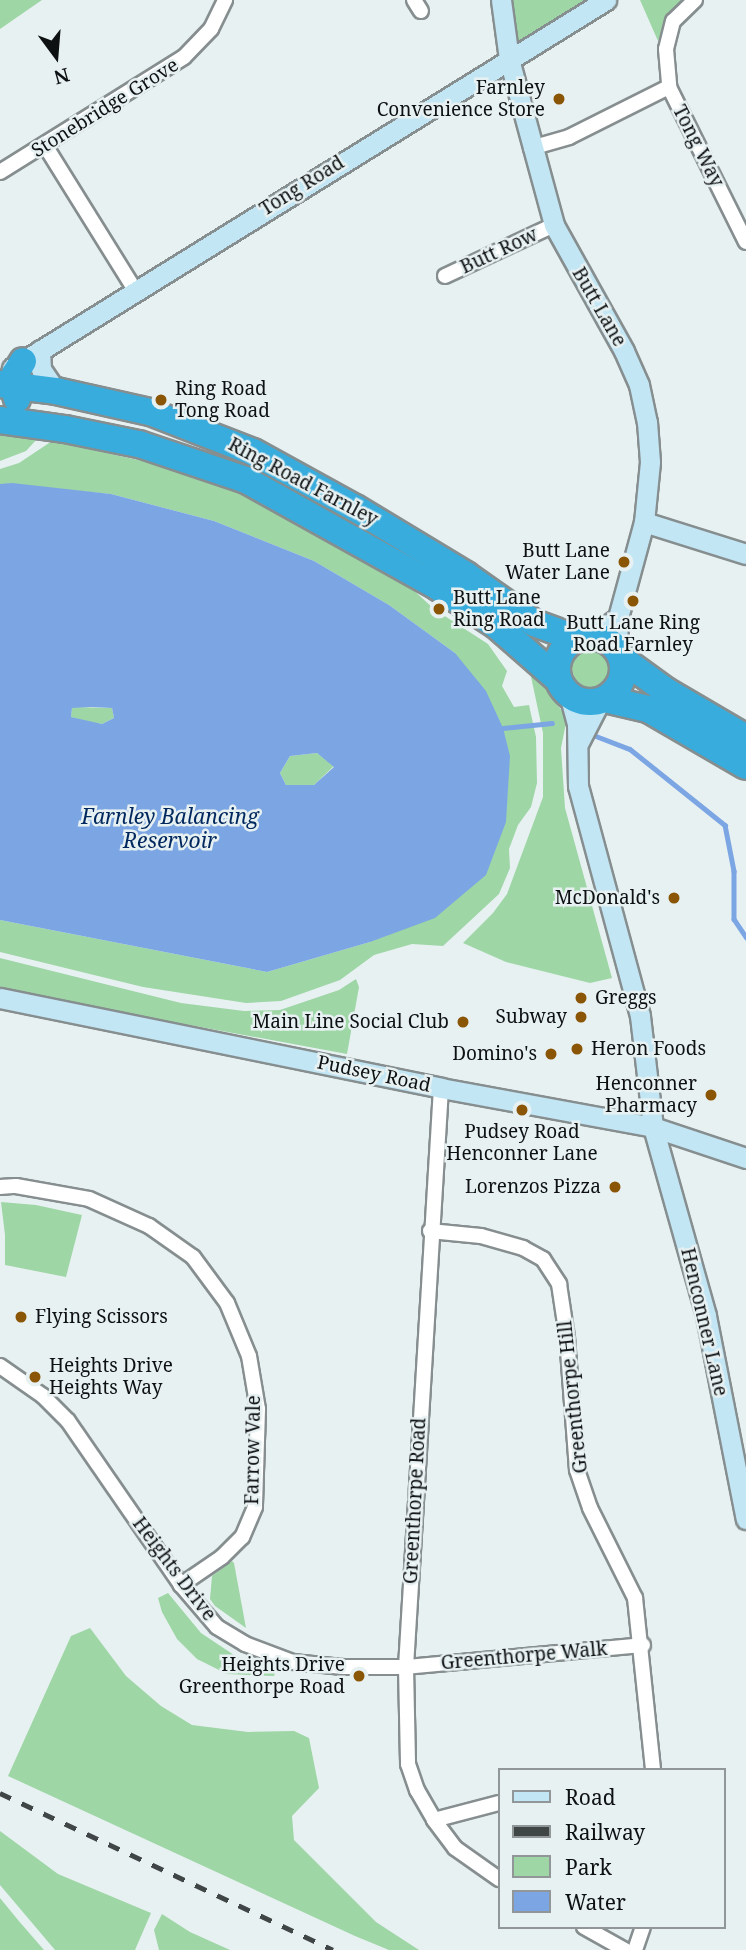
<!DOCTYPE html>
<html>
<head>
<meta charset="utf-8">
<style>
	body { margin:0 }
	#map { position:relative; width:746px; height:1950px; overflow:hidden; background:#e8f1f2; font-family:"Noto Serif",serif }
	div>[style] { position:absolute }
	[style*='--x'] { left:calc(var(--x)*1px); top:calc(var(--y)*1px); width:calc(var(--w)*1px); rotate:calc(var(--a)*1deg) }
	.green>* { inset:0; background:#9ed6a6 }
	.round { border-radius:50% }
	.water>* { inset:0; background:#7ca6e3 }
	.stream>* { height:4.5px; margin:-2.25px; padding:0 2.25px; transform-origin:2.25px; border-radius:2.25px; background:#7ca6e3 }
	.roads { filter:drop-shadow(2px 0 #868e8f) drop-shadow(-2px 0 #868e8f) drop-shadow(0 2px #868e8f) drop-shadow(0 -2px #868e8f) }
	.street>* { height:14px; margin:-7px; padding:0 7px; transform-origin:7px; border-radius:7px; background:#fff }
	.secondary>* { height:19px; margin:-9.5px; padding:0 9.5px; transform-origin:9.5px; border-radius:9.5px; background:#c3e6f5 }
	.highway>* { height:26px; margin:-13px; padding:0 13px; transform-origin:13px; border-radius:13px; background:#38acdd }
	.highway>.ring { margin:-13px; padding:0; box-sizing:content-box; background:none; border:26px solid #38acdd; border-radius:50% }
	.rail>* { height:4.5px; margin-top:-2.25px; transform-origin:0; background:repeating-linear-gradient(90deg,#404546 0 12px,transparent 0 24px) }
	.dots>* { width:19px; height:19px; translate:-50% -50%; box-sizing:border-box; border:4px solid #e8f1f2; border-radius:50% }
	span { translate:-50% -50%; white-space:nowrap; text-align:center; line-height:1.15; -webkit-text-stroke:5px #e8f1f2; paint-order:stroke }
	.poi-label { font-size:19px; color:#0e1112 }
	.right { translate:-100% -50%; text-align:right }
	.left { translate:0 -50%; text-align:left }
	.street-label { font-size:19px; color:#0e1112 }
	.water-label { font-size:21px; color:#01285e; font-style:italic }
	.legend { position:absolute; left:498px; top:1768px; width:228px; height:161px; box-sizing:border-box; background:#e8f1f2; border:2px solid #919798; margin:0; padding:9px 12px; list-style:none; font-size:21px; color:#0e1112 }
	.legend li { display:flex; align-items:center; gap:14px; height:35px }
	.legend b { width:35px; border:2px solid #919798 }
	.north { position:absolute; left:21px; top:21px; width:70px; height:70px; -webkit-text-stroke:5px #e8f1f2; paint-order:stroke; rotate:164deg; font-size:19px; font-weight:700; line-height:28px; text-align:center; color:#0e1112 }
	.north::after { content:''; display:block; margin:auto; width:24px; height:32px; background:#0e1112; clip-path:polygon(50% 0,100% 100%,50% 72%,0 100%) }
</style>
</head>
<body>
<div id="map">
	<div class="green">
		<div style="clip-path:polygon(0 0,42px 0,0 29px)"></div>
		<div style="clip-path:polygon(501px 0,606px 0,509px 59px)"></div>
		<div style="clip-path:polygon(640px 0,682px 0,670px 14px,658px 41px)"></div>
		<div style="clip-path:polygon(0 434px,38px 438px,26px 451px,0 461px)"></div>
		<div style="clip-path:polygon(52px 441px,156px 464px,235px 491px,302px 523px,409px 586px,434px 609px,488px 644px,507px 671px,502px 686px,514px 707px,529px 705px,536px 737px,537px 783px,531px 807px,518px 825px,509px 849px,510px 868px,499px 894px,443px 946px,412px 944px,374px 955px,340px 980px,281px 1001px,246px 1003px,143px 987px,0 952px,0 920px,267px 972px,370px 942px,455px 653px,389px 605px,314px 561px,214px 521px,111px 494px,0 484px,0 469px,19px 463px)"></div>
		<div class="round" style="left:572px;top:646px;width:42px;height:42px"></div>
		<div style="clip-path:polygon(532px 669px,567px 718px,561px 748px,565px 808px,612px 978px,590px 983px,506px 962px,463px 943px,493px 913px,507px 894px,543px 797px,543px 733px,530px 672px)"></div>
		<div style="clip-path:polygon(72px 707px,112px 708px,114px 718px,102px 724px,89px 722px,71px 717px)"></div>
		<div style="clip-path:polygon(317px 753px,334px 766px,314px 785px,286px 785px,280px 773px,290px 756px)"></div>
		<div style="clip-path:polygon(0 958px,181px 1003px,244px 1011px,280px 1010px,339px 990px,356px 979px,359px 987px,347px 1054px,0 990px)"></div>
		<div style="clip-path:polygon(1px 1202px,36px 1205px,82px 1215px,66px 1277px,5px 1265px,5px 1235px)"></div>
		<div style="clip-path:polygon(232px 1561px,234px 1563px,246px 1628px,215px 1606px,210px 1599px,212px 1576px)"></div>
		<div style="clip-path:polygon(168px 1593px,201px 1633px,237px 1657px,275px 1673px,274px 1676px,227px 1674px,197px 1659px,177px 1639px,162px 1612px,158px 1598px)"></div>
		<div style="clip-path:polygon(90px 1628px,126px 1676px,161px 1706px,192px 1725px,248px 1732px,294px 1731px,309px 1738px,319px 1788px,292px 1816px,294px 1840px,376px 1922px,419px 1950px,389px 1950px,355px 1936px,8px 1776px,71px 1636px)"></div>
		<div style="clip-path:polygon(0 1831px,58px 1874px,151px 1913px,135px 1950px,55px 1950px,0 1885px)"></div>
		<div style="clip-path:polygon(0 1898px,18px 1920px,44px 1950px,0 1950px)"></div>
		<div style="clip-path:polygon(162px 1914px,190px 1932px,230px 1950px,159px 1950px,154px 1930px)"></div>
	</div>
	<div class="water">
		<div style="clip-path:polygon(evenodd,12px 483px,111px 494px,214px 521px,314px 561px,389px 605px,455px 653px,486px 691px,503px 728px,510px 756px,506px 822px,486px 875px,435px 918px,370px 942px,267px 972px,0 920px,0 484px,12px 483px,91px 707px,112px 708px,114px 718px,102px 724px,71px 717px,72px 708px,91px 707px,12px 483px,317px 753px,334px 767px,314px 785px,286px 785px,280px 773px,290px 756px,317px 753px)"></div>
	</div>
	<div class="stream">
		<div style="--x:503;--y:728;--w:49;--a:-5.8"></div>
		<div style="--x:596;--y:736;--w:36;--a:21"></div>
		<div style="--x:630;--y:749;--w:122;--a:38.7"></div>
		<div style="--x:725;--y:825;--w:47;--a:78.9"></div>
		<div style="--x:734;--y:871;--w:48;--a:90"></div>
		<div style="--x:734;--y:919;--w:22;--a:56"></div>
	</div>
	<div class="roads">
		<div class="street">
			<div style="--x:414;--y:0;--w:13;--a:58"></div>
			<div style="--x:695;--y:0;--w:30;--a:136"></div>
			<div style="--x:673;--y:21;--w:29;--a:104"></div>
			<div style="--x:666;--y:49;--w:38;--a:85"></div>
			<div style="--x:669;--y:87;--w:173;--a:63.6"></div>
			<div style="--x:46;--y:147;--w:168;--a:58.1"></div>
			<div style="--x:531;--y:148;--w:40;--a:-16"></div>
			<div style="--x:569;--y:137;--w:112;--a:-26.6"></div>
			<div style="--x:0;--y:172;--w:217;--a:-32"></div>
			<div style="--x:184;--y:57;--w:39;--a:-46"></div>
			<div style="--x:211;--y:29;--w:32;--a:-64"></div>
			<div style="--x:445;--y:276;--w:120;--a:-25.1"></div>
			<div style="--x:441;--y:1088;--w:580;--a:93.46"></div>
			<div style="--x:406;--y:1667;--w:97;--a:88.8"></div>
			<div style="--x:408;--y:1764;--w:28;--a:71"></div>
			<div style="--x:417;--y:1790;--w:34;--a:60"></div>
			<div style="--x:434;--y:1820;--w:35;--a:53"></div>
			<div style="--x:455;--y:1848;--w:54;--a:35.2"></div>
			<div style="--x:0;--y:1187;--w:16;--a:-4"></div>
			<div style="--x:16;--y:1186;--w:74;--a:10.1"></div>
			<div style="--x:89;--y:1199;--w:66;--a:24.2"></div>
			<div style="--x:149;--y:1226;--w:54;--a:35.2"></div>
			<div style="--x:193;--y:1257;--w:57;--a:53.5"></div>
			<div style="--x:227;--y:1303;--w:57;--a:67.5"></div>
			<div style="--x:249;--y:1356;--w:54;--a:80.4"></div>
			<div style="--x:258;--y:1409;--w:98;--a:91.8"></div>
			<div style="--x:255;--y:1507;--w:33;--a:113"></div>
			<div style="--x:242;--y:1537;--w:28;--a:135"></div>
			<div style="--x:222;--y:1557;--w:50;--a:145.7"></div>
			<div style="--x:430;--y:1231;--w:51;--a:5.6"></div>
			<div style="--x:481;--y:1236;--w:44;--a:15.9"></div>
			<div style="--x:523;--y:1248;--w:23;--a:29"></div>
			<div style="--x:543;--y:1259;--w:30;--a:57"></div>
			<div style="--x:559;--y:1284;--w:54;--a:81.4"></div>
			<div style="--x:567;--y:1337;--w:133;--a:85.7"></div>
			<div style="--x:577;--y:1470;--w:40;--a:71.1"></div>
			<div style="--x:590;--y:1508;--w:101;--a:63.4"></div>
			<div style="--x:635;--y:1598;--w:173;--a:84"></div>
			<div style="--x:0;--y:1366;--w:52;--a:34.9"></div>
			<div style="--x:43;--y:1396;--w:35;--a:45"></div>
			<div style="--x:68;--y:1421;--w:199;--a:55.4"></div>
			<div style="--x:181;--y:1585;--w:55;--a:49.4"></div>
			<div style="--x:217;--y:1627;--w:33;--a:31"></div>
			<div style="--x:245;--y:1644;--w:51;--a:20.6"></div>
			<div style="--x:293;--y:1662;--w:50;--a:5.7"></div>
			<div style="--x:343;--y:1667;--w:63;--a:0"></div>
			<div style="--x:406;--y:1667;--w:238;--a:-5.3"></div>
			<div style="--x:434;--y:1820;--w:67;--a:-14.7"></div>
			<div style="--x:584;--y:1927;--w:47;--a:29.3"></div>
			<div style="--x:635;--y:1950;--w:24;--a:-71"></div>
		</div>
		<div class="secondary">
			<div style="--x:501;--y:0;--w:60;--a:82.3"></div>
			<div style="--x:509;--y:59;--w:172;--a:74.8"></div>
			<div style="--x:554;--y:225;--w:144;--a:60.9"></div>
			<div style="--x:624;--y:351;--w:37;--a:66"></div>
			<div style="--x:639;--y:385;--w:38;--a:78"></div>
			<div style="--x:647;--y:422;--w:40;--a:85.7"></div>
			<div style="--x:650;--y:462;--w:60;--a:95.7"></div>
			<div style="--x:644;--y:522;--w:99;--a:105.2"></div>
			<div style="--x:618;--y:618;--w:32;--a:92"></div>
			<div style="--x:40;--y:350;--w:19;--a:87"></div>
			<div style="--x:41;--y:369;--w:27;--a:56"></div>
			<div style="--x:12;--y:368;--w:699;--a:-31.78"></div>
			<div style="--x:644;--y:522;--w:107;--a:17.4"></div>
			<div style="--x:593;--y:636;--w:31;--a:-36"></div>
			<div style="--x:569;--y:694;--w:30;--a:75"></div>
			<div style="--x:577;--y:723;--w:63;--a:89.1"></div>
			<div style="--x:578;--y:786;--w:238;--a:74.9"></div>
			<div style="--x:640;--y:1016;--w:112;--a:83.3"></div>
			<div style="--x:653;--y:1127;--w:196;--a:74.3"></div>
			<div style="--x:706;--y:1316;--w:207;--a:78.9"></div>
			<div style="--x:579;--y:742;--w:46;--a:-62.9"></div>
			<div style="--x:0;--y:998;--w:450;--a:11.5"></div>
			<div style="--x:441;--y:1088;--w:216;--a:10.4"></div>
			<div style="--x:653;--y:1127;--w:98;--a:18.4"></div>
		</div>
		<div class="highway">
			<div style="--x:0;--y:384;--w:56;--a:7.1"></div>
			<div style="--x:56;--y:391;--w:96;--a:12.6"></div>
			<div style="--x:150;--y:412;--w:110;--a:21.2"></div>
			<div style="--x:253;--y:452;--w:116;--a:28.8"></div>
			<div style="--x:355;--y:508;--w:130;--a:31.1"></div>
			<div style="--x:466;--y:575;--w:83;--a:35.2"></div>
			<div style="--x:534;--y:623;--w:35;--a:20"></div>
			<div style="--x:567;--y:635;--w:15;--a:8"></div>
			<div style="--x:17;--y:399;--w:15;--a:-106"></div>
			<div style="--x:13;--y:385;--w:11;--a:-80"></div>
			<div style="--x:15;--y:374;--w:15;--a:-58"></div>
			<div style="--x:0;--y:420;--w:66;--a:7.9"></div>
			<div style="--x:65;--y:429;--w:76;--a:11.5"></div>
			<div style="--x:139;--y:444;--w:113;--a:18.6"></div>
			<div style="--x:246;--y:480;--w:220;--a:29.1"></div>
			<div style="--x:438;--y:587;--w:69;--a:33.2"></div>
			<div style="--x:496;--y:625;--w:82;--a:41.1"></div>
			<div class="ring" style="left:557px;top:636px;width:40px;height:40px"></div>
			<div style="--x:622;--y:659;--w:54;--a:36"></div>
			<div style="--x:666;--y:691;--w:93;--a:30.4"></div>
			<div style="--x:605;--y:699;--w:44;--a:13.1"></div>
			<div style="--x:648;--y:709;--w:113;--a:30.2"></div>
		</div>
	</div>
	<div class="rail">
		<div style="--x:0;--y:1793;--w:368;--a:25.2"></div>
	</div>
	<div class="dots">
		<div style="left:559px;top:99px;background:#8b5506"></div>
		<div style="left:161px;top:400px;background:#8b5506"></div>
		<div style="left:624px;top:562px;background:#8b5506"></div>
		<div style="left:633px;top:601px;background:#8b5506"></div>
		<div style="left:439px;top:609px;background:#8b5506"></div>
		<div style="left:674px;top:898px;background:#8b5506"></div>
		<div style="left:581px;top:998px;background:#8b5506"></div>
		<div style="left:581px;top:1017px;background:#8b5506"></div>
		<div style="left:463px;top:1022px;background:#8b5506"></div>
		<div style="left:577px;top:1049px;background:#8b5506"></div>
		<div style="left:551px;top:1054px;background:#8b5506"></div>
		<div style="left:711px;top:1095px;background:#8b5506"></div>
		<div style="left:522px;top:1110px;background:#8b5506"></div>
		<div style="left:615px;top:1187px;background:#8b5506"></div>
		<div style="left:21px;top:1317px;background:#8b5506"></div>
		<div style="left:35px;top:1377px;background:#8b5506"></div>
		<div style="left:359px;top:1676px;background:#8b5506"></div>
	</div>
	<div class="poi-label">
		<span class="right" style="left:545px;top:99px">Farnley<br>Convenience Store</span>
		<span class="left" style="left:175px;top:400px">Ring Road<br>Tong Road</span>
		<span class="right" style="left:610px;top:562px">Butt Lane<br>Water Lane</span>
		<span class="left" style="left:453px;top:609px">Butt Lane<br>Ring Road</span>
		<span style="left:633px;top:634px">Butt Lane Ring<br>Road Farnley</span>
		<span class="right" style="left:660px;top:898px">McDonald's</span>
		<span class="left" style="left:595px;top:998px">Greggs</span>
		<span class="right" style="left:567px;top:1017px">Subway</span>
		<span class="right" style="left:449px;top:1022px">Main Line Social Club</span>
		<span class="left" style="left:591px;top:1049px">Heron Foods</span>
		<span class="right" style="left:537px;top:1054px">Domino's</span>
		<span class="right" style="left:697px;top:1095px">Henconner<br>Pharmacy</span>
		<span style="left:522px;top:1143px">Pudsey Road<br>Henconner Lane</span>
		<span class="right" style="left:601px;top:1187px">Lorenzos Pizza</span>
		<span class="left" style="left:35px;top:1317px">Flying Scissors</span>
		<span class="left" style="left:49px;top:1377px">Heights Drive<br>Heights Way</span>
		<span class="right" style="left:345px;top:1676px">Heights Drive<br>Greenthorpe Road</span>
	</div>
	<div class="street-label">
		<span style="left:105px;top:108px;rotate:-32deg">Stonebridge Grove</span>
		<span style="left:698px;top:146px;rotate:63deg">Tong Way</span>
		<span style="left:302px;top:186px;rotate:-32deg">Tong Road</span>
		<span style="left:499px;top:251px;rotate:-25deg">Butt Row</span>
		<span style="left:599px;top:307px;rotate:60deg">Butt Lane</span>
		<span style="left:303px;top:482px;rotate:28deg">Ring Road Farnley</span>
		<span style="left:374px;top:1074px;rotate:12deg">Pudsey Road</span>
		<span style="left:704px;top:1322px;rotate:77deg">Henconner Lane</span>
		<span style="left:573px;top:1397px;rotate:-96deg">Greenthorpe Hill</span>
		<span style="left:253px;top:1450px;rotate:-89deg">Farrow Vale</span>
		<span style="left:415px;top:1501px;rotate:-87deg">Greenthorpe Road</span>
		<span style="left:174px;top:1569px;rotate:53deg">Heights Drive</span>
		<span style="left:524px;top:1656px;rotate:-5deg">Greenthorpe Walk</span>
	</div>
	<div class="water-label">
		<span style="left:170px;top:828px">Farnley Balancing<br>Reservoir</span>
	</div>
	<ul class="legend">
	<li><b style="height:9px;background:#c3e6f5"></b>Road</li>
	<li><b style="height:9px;background:#404546"></b>Railway</li>
	<li><b style="height:19px;background:#9ed6a6"></b>Park</li>
	<li><b style="height:19px;background:#7ca6e3"></b>Water</li>
	</ul>
	<div class="north">N</div>
</div>
</body>
</html>
